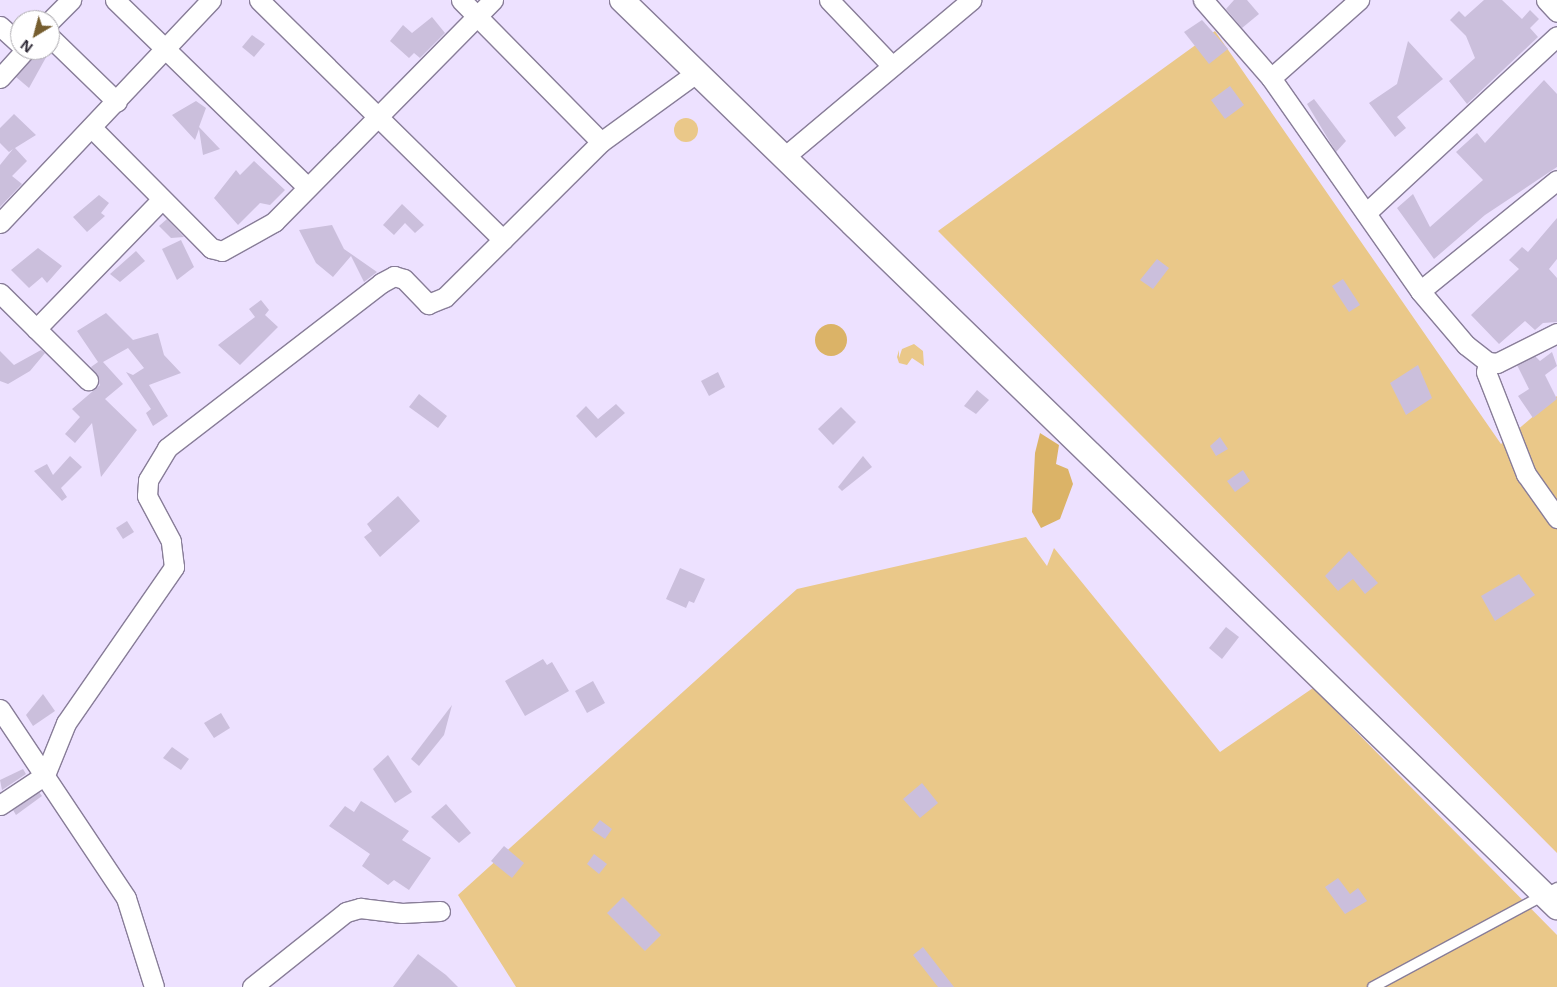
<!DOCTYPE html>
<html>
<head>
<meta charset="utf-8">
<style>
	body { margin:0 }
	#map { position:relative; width:1557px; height:987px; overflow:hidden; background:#ede1ff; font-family:"Open Sans",sans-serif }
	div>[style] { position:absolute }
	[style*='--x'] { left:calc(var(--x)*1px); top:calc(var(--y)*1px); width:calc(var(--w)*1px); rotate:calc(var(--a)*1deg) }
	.green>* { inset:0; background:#eac889 }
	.round { border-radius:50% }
	.forest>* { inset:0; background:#dbb367 }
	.building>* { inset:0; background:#cbbfdc }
	.roads { filter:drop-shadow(1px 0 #887d98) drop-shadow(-1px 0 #887d98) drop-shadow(0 1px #887d98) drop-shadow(0 -1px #887d98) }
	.service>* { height:10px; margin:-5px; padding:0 5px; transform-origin:5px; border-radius:5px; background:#fff }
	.minor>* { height:19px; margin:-9.5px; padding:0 9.5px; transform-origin:9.5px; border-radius:9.5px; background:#fff }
	.tertiary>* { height:24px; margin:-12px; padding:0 12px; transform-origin:12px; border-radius:12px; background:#fff }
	span { translate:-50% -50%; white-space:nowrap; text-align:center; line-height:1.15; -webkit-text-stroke:4px #fff; paint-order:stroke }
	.north { position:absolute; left:10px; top:10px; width:50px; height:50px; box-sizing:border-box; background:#fff; border:1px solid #aba9ae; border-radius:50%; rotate:217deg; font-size:14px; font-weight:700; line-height:20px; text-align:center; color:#2e2935 }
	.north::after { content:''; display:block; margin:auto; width:18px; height:22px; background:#765e2f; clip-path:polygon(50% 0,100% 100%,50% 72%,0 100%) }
</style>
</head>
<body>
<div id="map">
	<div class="green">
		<div style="clip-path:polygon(1215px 31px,1501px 444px,1557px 396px,1557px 853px,938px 231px)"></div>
		<div class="round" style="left:674px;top:118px;width:24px;height:24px"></div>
		<div style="clip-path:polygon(914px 344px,923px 351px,924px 366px,912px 358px,907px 365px,899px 363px,897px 357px,899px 350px,899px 358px,902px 349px)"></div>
		<div style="clip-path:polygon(1026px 537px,1047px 566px,1054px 548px,1220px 752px,1313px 688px,1557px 935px,1557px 987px,516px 987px,458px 895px,797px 589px)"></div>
	</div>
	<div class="forest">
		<div class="round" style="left:815px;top:324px;width:32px;height:32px"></div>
		<div style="clip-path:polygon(1040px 433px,1059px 445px,1056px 464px,1068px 469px,1073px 484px,1060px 519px,1041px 528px,1032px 512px,1035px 453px)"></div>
	</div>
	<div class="building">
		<div style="clip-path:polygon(1234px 0,1247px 0,1259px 14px,1242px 28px,1226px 9px)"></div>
		<div style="clip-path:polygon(1484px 0,1502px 0,1522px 19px,1530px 10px,1539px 19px,1530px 28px,1538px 37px,1467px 104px,1449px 81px,1475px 58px,1466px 36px,1450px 20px,1459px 11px,1465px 17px)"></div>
		<div style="clip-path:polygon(432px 17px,445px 33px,420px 58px,414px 53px,409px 58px,390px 41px,403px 25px,412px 33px)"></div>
		<div style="clip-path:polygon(1202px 20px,1228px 49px,1209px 64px,1184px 32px)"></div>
		<div style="clip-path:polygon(252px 35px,265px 44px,254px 57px,242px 47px)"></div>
		<div style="clip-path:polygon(1408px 41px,1443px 79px,1397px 117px,1406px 128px,1395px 137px,1369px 103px,1397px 84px)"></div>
		<div style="clip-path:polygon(40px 50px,49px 52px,29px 88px,16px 77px)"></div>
		<div style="clip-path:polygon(1544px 80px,1557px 94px,1557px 167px,1485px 215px,1434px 259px,1397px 208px,1413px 194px,1430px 227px,1483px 180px,1456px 152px,1477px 133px,1485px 143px)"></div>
		<div style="clip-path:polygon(1230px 86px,1244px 105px,1225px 119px,1211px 100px)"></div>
		<div style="clip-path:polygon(1314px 99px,1346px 141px,1336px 152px,1307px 104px)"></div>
		<div style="clip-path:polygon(196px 101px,206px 108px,199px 127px,220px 149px,203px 155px,199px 129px,195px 140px,172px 115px)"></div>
		<div style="clip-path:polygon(14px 114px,36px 135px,15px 148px,27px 161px,12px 176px,22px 184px,0 207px,0 165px,13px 149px,9px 152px,0 143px,0 128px)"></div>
		<div style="clip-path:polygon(254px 161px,285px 190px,270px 205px,260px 203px,238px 225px,214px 198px,236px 170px,240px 175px)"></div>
		<div style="clip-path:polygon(99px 195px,109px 203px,101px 213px,105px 216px,87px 232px,73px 217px)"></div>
		<div style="clip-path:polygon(402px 204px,424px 225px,415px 233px,405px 223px,394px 235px,383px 225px)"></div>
		<div style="clip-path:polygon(1557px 218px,1557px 259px,1549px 269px,1557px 278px,1557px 322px,1543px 323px,1535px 330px,1525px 321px,1499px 344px,1471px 315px,1519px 269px,1509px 260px,1522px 247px,1528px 252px)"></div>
		<div style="clip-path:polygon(167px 219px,184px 237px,171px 238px,159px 226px)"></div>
		<div style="clip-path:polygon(332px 225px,344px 249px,377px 272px,364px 282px,351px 256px,333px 277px,316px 263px,299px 230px)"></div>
		<div style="clip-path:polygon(181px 240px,194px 267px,177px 280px,162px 249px)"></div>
		<div style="clip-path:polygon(38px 248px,62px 266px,47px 283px,42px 277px,29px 288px,11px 270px)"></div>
		<div style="clip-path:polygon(136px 251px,145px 261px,120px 282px,110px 274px)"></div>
		<div style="clip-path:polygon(1157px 259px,1169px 268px,1153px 289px,1140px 280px)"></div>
		<div style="clip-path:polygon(1343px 279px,1360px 305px,1349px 312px,1332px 286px)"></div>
		<div style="clip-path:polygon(261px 300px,269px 310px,265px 315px,278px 327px,240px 365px,218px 345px,255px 317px,249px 309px)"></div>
		<div style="clip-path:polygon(106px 313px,133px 340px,158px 333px,164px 355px,181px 373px,149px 385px,168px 416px,153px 426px,146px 413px,151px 409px,126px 372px,133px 375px,144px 368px,128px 348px,103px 362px,123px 384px,105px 399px,137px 430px,101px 477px,92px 423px,75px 443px,65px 434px,80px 417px,72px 409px,100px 385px,91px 367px,98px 362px,77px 331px)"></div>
		<div style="clip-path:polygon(41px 350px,45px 353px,30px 371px,8px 384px,0 381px,0 351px,14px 365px)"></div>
		<div style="clip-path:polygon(1552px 352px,1557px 366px,1545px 375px,1557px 399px,1533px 418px,1518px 396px,1529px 389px,1517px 365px,1535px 356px,1540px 361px)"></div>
		<div style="clip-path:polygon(1418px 365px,1432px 398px,1406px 415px,1390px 383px)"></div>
		<div style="clip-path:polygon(718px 372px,725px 387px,709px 396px,701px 381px)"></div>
		<div style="clip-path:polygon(977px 390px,989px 400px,976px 414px,964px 406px)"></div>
		<div style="clip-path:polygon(419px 394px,447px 416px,438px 428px,409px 407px)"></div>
		<div style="clip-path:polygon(616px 404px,625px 413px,596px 438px,576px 416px,586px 406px,598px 419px)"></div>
		<div style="clip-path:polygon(841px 407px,856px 422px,833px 445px,818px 429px)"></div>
		<div style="clip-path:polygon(1220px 437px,1228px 449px,1216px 456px,1210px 446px)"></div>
		<div style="clip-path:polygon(70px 456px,82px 467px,61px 488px,67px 497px,62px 501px,34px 471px,47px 464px,53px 475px)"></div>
		<div style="clip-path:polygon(863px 456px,872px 467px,842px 491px,838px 487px)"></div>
		<div style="clip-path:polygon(1243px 470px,1250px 481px,1235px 492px,1227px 481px)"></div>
		<div style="clip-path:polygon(398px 496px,420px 521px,380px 557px,364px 537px,372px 531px,367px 524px)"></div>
		<div style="clip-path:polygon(127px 521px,134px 532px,123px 539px,116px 528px)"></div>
		<div style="clip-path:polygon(1349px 551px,1378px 583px,1365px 594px,1353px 579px,1338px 591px,1325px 576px)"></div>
		<div style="clip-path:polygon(680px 568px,705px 579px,694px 603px,689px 601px,686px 608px,666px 599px)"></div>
		<div style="clip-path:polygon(1519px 574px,1535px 595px,1495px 621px,1481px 596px)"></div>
		<div style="clip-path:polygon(1226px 627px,1239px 637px,1222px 659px,1209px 648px)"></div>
		<div style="clip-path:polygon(543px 659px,547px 665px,552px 662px,569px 691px,525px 716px,505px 681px)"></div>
		<div style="clip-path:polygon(593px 681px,605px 703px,587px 713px,575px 691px)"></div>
		<div style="clip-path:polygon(43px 694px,55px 711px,33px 726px,26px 715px)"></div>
		<div style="clip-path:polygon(452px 705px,444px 735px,419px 766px,411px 759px)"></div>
		<div style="clip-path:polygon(221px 713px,230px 728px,214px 738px,204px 723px)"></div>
		<div style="clip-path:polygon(172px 747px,189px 759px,181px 770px,163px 758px)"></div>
		<div style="clip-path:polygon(388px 755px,412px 792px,395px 803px,373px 769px)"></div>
		<div style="clip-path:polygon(23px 769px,26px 774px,2px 790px,0 780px)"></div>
		<div style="clip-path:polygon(922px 783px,938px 803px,920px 818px,903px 799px)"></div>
		<div style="clip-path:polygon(39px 792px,42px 796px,16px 815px,13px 810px)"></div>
		<div style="clip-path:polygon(361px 801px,409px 831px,402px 840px,431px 858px,409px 890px,394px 880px,388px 885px,362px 866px,370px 854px,329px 826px,345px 806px,354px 812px)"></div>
		<div style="clip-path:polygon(446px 804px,471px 833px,459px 843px,431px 817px)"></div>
		<div style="clip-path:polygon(600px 820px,612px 829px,605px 839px,592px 830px)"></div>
		<div style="clip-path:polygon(504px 846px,524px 863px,512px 878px,491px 861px)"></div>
		<div style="clip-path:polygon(594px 854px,607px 864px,599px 874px,587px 864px)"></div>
		<div style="clip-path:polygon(1338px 878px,1350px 894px,1358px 888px,1367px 901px,1345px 914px,1325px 887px)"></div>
		<div style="clip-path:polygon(623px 897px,661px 935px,645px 951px,607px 913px)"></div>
		<div style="clip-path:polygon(923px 947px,954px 987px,938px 987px,913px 955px)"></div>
		<div style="clip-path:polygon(418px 954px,446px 975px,458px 987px,393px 987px)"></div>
	</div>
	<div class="roads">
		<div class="service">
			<div style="--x:1373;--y:987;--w:209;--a:-28.3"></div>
		</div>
		<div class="minor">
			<div style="--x:115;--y:0;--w:268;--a:44.2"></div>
			<div style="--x:259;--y:0;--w:342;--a:44.5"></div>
			<div style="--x:461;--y:0;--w:199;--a:45.4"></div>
			<div style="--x:829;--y:0;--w:91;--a:46.3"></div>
			<div style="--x:1203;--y:0;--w:103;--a:48.9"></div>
			<div style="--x:1271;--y:78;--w:260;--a:55"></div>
			<div style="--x:1420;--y:291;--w:71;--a:49.6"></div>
			<div style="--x:1466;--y:345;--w:28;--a:38"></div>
			<div style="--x:1488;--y:362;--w:9;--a:6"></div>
			<div style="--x:1497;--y:363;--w:67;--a:-26.6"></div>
			<div style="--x:1546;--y:0;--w:16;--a:47"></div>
			<div style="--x:50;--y:21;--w:30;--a:-45"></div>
			<div style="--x:0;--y:26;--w:27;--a:42"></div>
			<div style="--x:50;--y:37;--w:93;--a:44.1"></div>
			<div style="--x:0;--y:78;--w:38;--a:-48"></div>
			<div style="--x:1271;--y:78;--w:118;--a:-41.6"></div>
			<div style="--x:93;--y:129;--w:168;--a:45.2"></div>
			<div style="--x:211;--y:248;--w:11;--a:15"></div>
			<div style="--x:222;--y:251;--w:60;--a:-29.1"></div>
			<div style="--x:274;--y:222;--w:312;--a:-45.4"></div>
			<div style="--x:783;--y:158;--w:246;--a:-40"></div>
			<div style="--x:1366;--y:213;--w:260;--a:-42.8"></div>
			<div style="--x:0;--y:223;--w:307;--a:-46.6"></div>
			<div style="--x:1420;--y:291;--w:176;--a:-39"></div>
			<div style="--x:0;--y:293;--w:124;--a:44.7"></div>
			<div style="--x:36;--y:329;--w:181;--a:-45.9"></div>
			<div style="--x:1488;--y:362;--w:10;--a:101"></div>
			<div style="--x:1486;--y:372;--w:110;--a:68.6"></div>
			<div style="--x:1526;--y:474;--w:54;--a:54.8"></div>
			<div style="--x:0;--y:709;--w:227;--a:56.3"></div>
			<div style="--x:126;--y:898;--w:93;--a:72.5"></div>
			<div style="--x:0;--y:805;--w:54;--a:-33.7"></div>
			<div style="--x:45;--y:775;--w:56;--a:-68"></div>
			<div style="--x:66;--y:723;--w:190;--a:-55.3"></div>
			<div style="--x:174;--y:567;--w:26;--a:-97"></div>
			<div style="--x:171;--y:541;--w:51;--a:-118.1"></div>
			<div style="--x:147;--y:496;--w:16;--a:-86"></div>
			<div style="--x:148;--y:480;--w:37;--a:-59"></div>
			<div style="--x:167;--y:448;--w:270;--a:-37.6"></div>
			<div style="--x:381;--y:283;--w:15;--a:-28"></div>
			<div style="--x:394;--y:276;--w:10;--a:17"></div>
			<div style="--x:404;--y:279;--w:35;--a:46"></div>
			<div style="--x:428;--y:304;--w:18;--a:-22"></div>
			<div style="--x:445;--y:297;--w:220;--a:-44.8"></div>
			<div style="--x:601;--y:142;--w:117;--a:-36"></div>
			<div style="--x:252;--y:987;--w:120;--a:-38.6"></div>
			<div style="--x:346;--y:912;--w:15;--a:-16"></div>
			<div style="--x:360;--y:908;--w:42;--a:6.8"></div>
			<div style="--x:402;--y:913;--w:38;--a:-3"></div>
		</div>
		<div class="tertiary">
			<div style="--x:622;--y:0;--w:1303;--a:44.13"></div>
		</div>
	</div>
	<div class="north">N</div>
</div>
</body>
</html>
